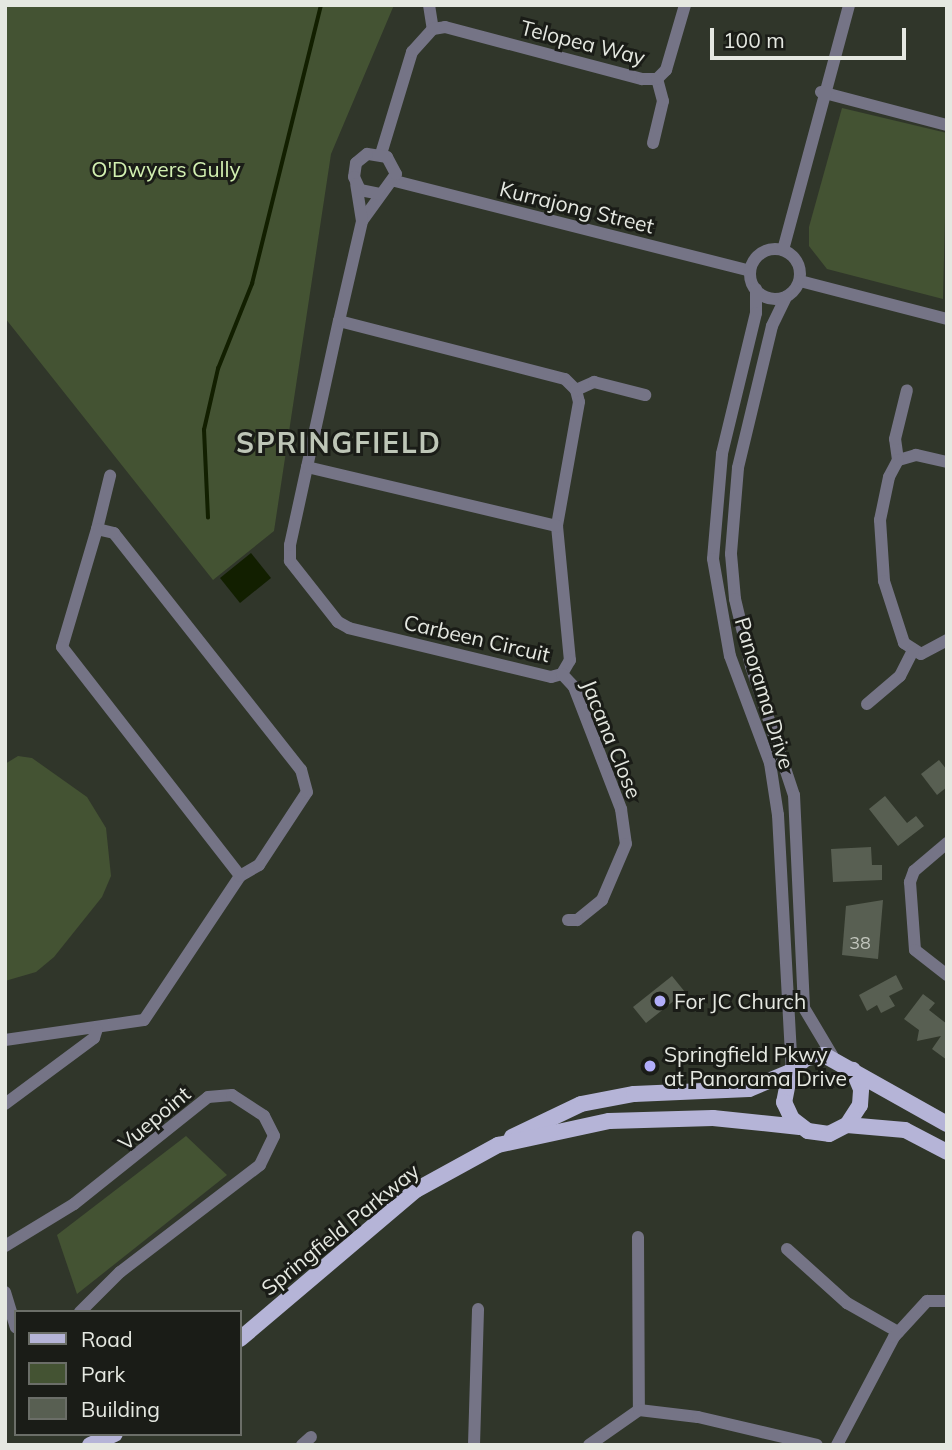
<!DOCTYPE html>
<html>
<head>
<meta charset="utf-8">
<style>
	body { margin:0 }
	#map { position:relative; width:952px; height:1450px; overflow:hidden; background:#30362a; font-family:Mulish,sans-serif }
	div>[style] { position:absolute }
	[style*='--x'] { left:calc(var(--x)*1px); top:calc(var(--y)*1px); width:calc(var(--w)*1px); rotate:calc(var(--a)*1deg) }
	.green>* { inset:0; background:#445333 }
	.water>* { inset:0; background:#121f00 }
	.stream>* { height:3.5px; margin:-1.75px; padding:0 1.75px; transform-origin:1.75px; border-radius:1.75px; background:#121f00 }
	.building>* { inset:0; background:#585f52 }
	.minor>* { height:12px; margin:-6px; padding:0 6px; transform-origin:6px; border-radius:6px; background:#757486 }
	.minor>.ring { margin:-6px; padding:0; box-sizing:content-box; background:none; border:12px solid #757486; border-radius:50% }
	.major>* { height:16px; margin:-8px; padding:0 8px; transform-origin:8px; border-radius:8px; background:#b5b4d7 }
	.dots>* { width:19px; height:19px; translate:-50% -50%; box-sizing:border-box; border:4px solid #1a1c17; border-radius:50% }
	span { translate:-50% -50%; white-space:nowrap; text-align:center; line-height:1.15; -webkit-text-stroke:6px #1a1c17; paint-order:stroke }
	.number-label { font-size:18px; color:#c2c6bd }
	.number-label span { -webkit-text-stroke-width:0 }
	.street-label { font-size:21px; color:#e5e8e1 }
	.park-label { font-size:21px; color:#d2f0b1 }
	.poi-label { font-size:21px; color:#e5e8e1 }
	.left { translate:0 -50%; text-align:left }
	.district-label { font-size:28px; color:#bec6b7; font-weight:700; letter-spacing:2px }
	.frame { position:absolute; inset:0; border:7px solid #e5e8e1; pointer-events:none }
	.legend { position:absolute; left:14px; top:1310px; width:228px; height:126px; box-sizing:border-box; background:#1a1c17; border:2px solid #6b6e68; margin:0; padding:9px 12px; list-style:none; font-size:21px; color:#e5e8e1 }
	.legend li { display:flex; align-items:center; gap:14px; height:35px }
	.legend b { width:35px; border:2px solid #6b6e68 }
	.scale { position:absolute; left:710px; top:28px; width:196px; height:32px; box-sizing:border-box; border:4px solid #e5e8e1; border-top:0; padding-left:9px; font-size:21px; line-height:24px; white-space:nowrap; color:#e5e8e1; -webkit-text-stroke:5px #1a1c17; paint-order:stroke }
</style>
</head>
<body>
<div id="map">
	<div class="green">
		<div style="clip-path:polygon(5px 5px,394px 5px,331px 154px,274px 531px,213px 580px,5px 318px)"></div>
		<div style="clip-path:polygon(842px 108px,947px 133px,943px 299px,827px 269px,809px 246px,809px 227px)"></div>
		<div style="clip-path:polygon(18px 756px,32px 758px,87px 797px,106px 828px,111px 876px,102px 897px,54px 957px,36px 972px,5px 981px,5px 764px)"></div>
		<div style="clip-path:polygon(186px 1136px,227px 1175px,77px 1294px,57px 1235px)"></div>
	</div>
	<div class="water">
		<div style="clip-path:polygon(251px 553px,271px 578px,240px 603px,220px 578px)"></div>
	</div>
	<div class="stream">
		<div style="--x:208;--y:518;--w:88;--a:-92.6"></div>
		<div style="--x:204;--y:430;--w:63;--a:-77.1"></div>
		<div style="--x:218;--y:369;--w:92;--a:-68.2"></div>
		<div style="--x:252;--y:284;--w:287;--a:-76.1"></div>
	</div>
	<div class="building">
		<div style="clip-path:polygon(939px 760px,947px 770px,947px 787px,937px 795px,921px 774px)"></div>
		<div style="clip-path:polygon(885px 796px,907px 823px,916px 816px,924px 826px,898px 846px,869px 809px)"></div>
		<div style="clip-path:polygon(871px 847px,872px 865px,882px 865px,882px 880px,833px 882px,831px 849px)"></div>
		<div style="clip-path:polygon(883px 900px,878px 959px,842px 955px,846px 906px)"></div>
		<div style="clip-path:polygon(896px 975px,903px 989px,889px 996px,895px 1006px,881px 1013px,877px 1005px,867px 1011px,859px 995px)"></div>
		<div style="clip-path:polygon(672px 976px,685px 992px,646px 1023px,633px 1007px)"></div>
		<div style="clip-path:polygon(923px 994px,935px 1003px,929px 1010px,947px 1024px,947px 1060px,932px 1049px,941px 1036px,917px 1041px,919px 1030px,904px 1019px)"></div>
	</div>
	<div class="minor">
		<div style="--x:429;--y:5;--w:24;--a:81"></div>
		<div style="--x:821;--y:92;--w:130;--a:14.7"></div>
		<div style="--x:653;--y:143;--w:43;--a:-76.6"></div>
		<div style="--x:663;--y:101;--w:23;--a:-105"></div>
		<div style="--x:381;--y:154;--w:107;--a:-73.1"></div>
		<div style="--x:412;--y:52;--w:31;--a:-48"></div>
		<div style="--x:433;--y:29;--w:12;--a:-9"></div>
		<div style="--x:445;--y:27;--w:204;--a:14.8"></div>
		<div style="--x:642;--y:79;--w:15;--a:0"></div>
		<div style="--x:657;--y:79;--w:13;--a:-45"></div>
		<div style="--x:666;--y:70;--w:68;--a:-73.7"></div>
		<div style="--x:395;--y:181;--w:366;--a:14.2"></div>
		<div style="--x:362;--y:221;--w:58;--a:-54.1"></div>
		<div style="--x:396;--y:174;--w:19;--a:-118"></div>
		<div style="--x:387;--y:157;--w:20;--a:-171"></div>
		<div style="--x:367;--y:154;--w:14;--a:141"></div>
		<div style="--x:356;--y:163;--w:14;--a:98"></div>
		<div style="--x:354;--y:177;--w:14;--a:65"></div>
		<div style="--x:360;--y:190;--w:20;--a:11"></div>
		<div class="ring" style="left:750px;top:249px;width:38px;height:38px"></div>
		<div style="--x:783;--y:250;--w:254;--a:-74.9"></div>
		<div style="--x:800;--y:281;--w:152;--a:14.5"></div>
		<div style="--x:756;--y:289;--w:24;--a:90"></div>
		<div style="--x:756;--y:313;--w:145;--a:103.6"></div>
		<div style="--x:722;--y:454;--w:105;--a:94.9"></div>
		<div style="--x:713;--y:559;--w:98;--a:80.1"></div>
		<div style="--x:730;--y:656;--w:114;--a:69.5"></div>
		<div style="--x:770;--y:763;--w:53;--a:81.3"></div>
		<div style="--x:778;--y:815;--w:255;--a:86.9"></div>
		<div style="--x:786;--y:297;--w:32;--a:116"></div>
		<div style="--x:772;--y:326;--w:146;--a:103.5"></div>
		<div style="--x:738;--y:468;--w:86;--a:94.7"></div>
		<div style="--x:731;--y:554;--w:45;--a:84.9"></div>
		<div style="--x:735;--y:599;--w:69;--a:76.6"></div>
		<div style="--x:751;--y:666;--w:136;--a:71.6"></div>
		<div style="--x:794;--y:795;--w:213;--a:87.3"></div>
		<div style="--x:804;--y:1008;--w:55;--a:59.2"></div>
		<div style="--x:339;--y:321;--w:233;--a:14.4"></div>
		<div style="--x:565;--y:379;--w:16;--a:45"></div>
		<div style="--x:576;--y:390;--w:12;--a:76"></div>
		<div style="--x:579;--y:402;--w:126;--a:100.1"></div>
		<div style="--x:557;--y:526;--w:135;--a:84.5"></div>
		<div style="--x:570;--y:660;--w:16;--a:120"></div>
		<div style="--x:562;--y:674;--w:11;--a:165"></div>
		<div style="--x:551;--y:677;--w:208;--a:-166.4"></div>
		<div style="--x:349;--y:628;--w:13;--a:-151"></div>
		<div style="--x:338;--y:622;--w:78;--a:-128.2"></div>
		<div style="--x:290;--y:561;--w:16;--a:-90"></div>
		<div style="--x:290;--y:545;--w:229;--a:-77.7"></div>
		<div style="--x:339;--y:321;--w:103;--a:-77"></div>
		<div style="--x:362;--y:221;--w:37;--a:-99"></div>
		<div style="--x:576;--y:390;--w:20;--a:-24"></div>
		<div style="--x:594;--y:382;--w:53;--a:14.3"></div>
		<div style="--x:898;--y:460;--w:21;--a:-98"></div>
		<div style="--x:895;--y:439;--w:50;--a:-76.2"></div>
		<div style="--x:947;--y:462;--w:32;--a:-167"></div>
		<div style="--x:916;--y:455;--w:19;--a:164"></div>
		<div style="--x:898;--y:460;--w:19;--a:118"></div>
		<div style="--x:889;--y:477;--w:44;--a:101.8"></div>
		<div style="--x:880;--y:520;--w:61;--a:86.2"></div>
		<div style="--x:884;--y:581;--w:65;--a:72.1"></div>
		<div style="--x:904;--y:643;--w:20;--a:33"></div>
		<div style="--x:921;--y:654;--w:30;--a:-28"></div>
		<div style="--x:307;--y:467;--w:257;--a:13.3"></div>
		<div style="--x:97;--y:529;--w:55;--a:-76.2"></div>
		<div style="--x:562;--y:674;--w:18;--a:47"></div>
		<div style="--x:574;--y:687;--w:131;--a:68.9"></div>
		<div style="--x:621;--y:809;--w:35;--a:82"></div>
		<div style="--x:626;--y:844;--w:61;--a:113.2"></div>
		<div style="--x:602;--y:900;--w:32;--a:141"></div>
		<div style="--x:577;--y:920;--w:9;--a:180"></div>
		<div style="--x:867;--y:704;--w:43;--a:-40.3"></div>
		<div style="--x:900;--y:676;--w:28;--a:-63"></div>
		<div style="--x:947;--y:843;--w:43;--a:139.7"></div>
		<div style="--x:914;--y:871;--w:12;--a:110"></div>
		<div style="--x:910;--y:882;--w:68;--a:85.8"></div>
		<div style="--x:915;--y:950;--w:41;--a:38"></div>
		<div style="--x:5;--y:1040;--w:140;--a:-8.2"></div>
		<div style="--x:144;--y:1020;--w:173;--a:-56.3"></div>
		<div style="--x:240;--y:876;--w:22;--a:-30"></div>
		<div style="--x:259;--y:865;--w:87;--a:-56.7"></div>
		<div style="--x:307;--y:792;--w:23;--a:-105"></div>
		<div style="--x:301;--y:770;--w:302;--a:-128.3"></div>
		<div style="--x:114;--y:533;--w:17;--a:-167"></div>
		<div style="--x:97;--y:529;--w:123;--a:106.5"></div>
		<div style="--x:62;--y:647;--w:290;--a:52.1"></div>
		<div style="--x:5;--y:1104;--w:111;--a:-36.6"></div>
		<div style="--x:94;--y:1038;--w:9;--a:-72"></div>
		<div style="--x:638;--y:1237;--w:173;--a:89.7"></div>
		<div style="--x:5;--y:1246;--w:81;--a:-31.3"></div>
		<div style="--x:74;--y:1204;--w:171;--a:-38.6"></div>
		<div style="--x:208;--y:1097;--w:24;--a:-5"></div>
		<div style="--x:232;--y:1095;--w:38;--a:33"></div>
		<div style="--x:264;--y:1116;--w:22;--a:63"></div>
		<div style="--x:274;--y:1136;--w:32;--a:116"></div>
		<div style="--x:260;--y:1165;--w:176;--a:142.6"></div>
		<div style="--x:120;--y:1272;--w:57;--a:135"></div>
		<div style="--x:787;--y:1249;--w:81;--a:42"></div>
		<div style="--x:847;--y:1303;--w:59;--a:29.6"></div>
		<div style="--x:5;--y:1292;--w:37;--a:73"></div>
		<div style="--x:302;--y:1445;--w:12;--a:-42"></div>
		<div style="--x:474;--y:1445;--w:136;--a:-88.3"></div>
		<div style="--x:589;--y:1445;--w:61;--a:-35"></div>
		<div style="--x:639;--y:1410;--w:59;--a:6.8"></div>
		<div style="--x:698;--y:1417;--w:122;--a:13.2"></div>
		<div style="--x:837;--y:1445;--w:122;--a:-62.2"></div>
		<div style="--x:894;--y:1337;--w:49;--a:-47.5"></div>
		<div style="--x:927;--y:1301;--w:20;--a:0"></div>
	</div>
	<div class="major">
		<div style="--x:790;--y:1072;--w:31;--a:101"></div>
		<div style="--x:784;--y:1102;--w:19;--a:65"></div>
		<div style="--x:792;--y:1119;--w:20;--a:37"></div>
		<div style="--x:808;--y:1131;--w:21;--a:8"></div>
		<div style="--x:829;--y:1134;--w:20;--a:-27"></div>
		<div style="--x:847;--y:1125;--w:24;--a:-57"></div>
		<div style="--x:860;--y:1105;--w:16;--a:-86"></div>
		<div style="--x:861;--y:1089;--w:21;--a:-113"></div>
		<div style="--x:847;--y:1125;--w:58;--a:4.9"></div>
		<div style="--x:905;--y:1130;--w:47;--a:27.6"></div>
		<div style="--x:512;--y:1137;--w:76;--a:-25.6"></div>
		<div style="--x:581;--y:1104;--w:54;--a:-10.7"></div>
		<div style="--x:634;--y:1094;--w:115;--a:-2.5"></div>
		<div style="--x:749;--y:1089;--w:44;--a:-22.5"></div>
		<div style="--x:790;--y:1072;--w:21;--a:-41"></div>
		<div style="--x:806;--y:1058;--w:18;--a:-9"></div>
		<div style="--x:824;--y:1055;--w:141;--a:29.3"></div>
		<div style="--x:240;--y:1339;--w:231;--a:-40.3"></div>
		<div style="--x:416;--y:1190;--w:94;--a:-28.8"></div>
		<div style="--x:498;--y:1145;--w:114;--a:-12.2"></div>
		<div style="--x:609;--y:1121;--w:104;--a:-1.7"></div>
		<div style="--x:713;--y:1118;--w:87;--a:5.9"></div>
		<div style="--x:90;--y:1445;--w:27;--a:-24"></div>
	</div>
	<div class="dots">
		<div style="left:660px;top:1001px;background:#b1adfa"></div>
		<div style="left:650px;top:1066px;background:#b1adfa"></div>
	</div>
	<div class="number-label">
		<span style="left:860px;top:943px">38</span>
	</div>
	<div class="street-label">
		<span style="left:583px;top:42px;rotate:14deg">Telopea Way</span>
		<span style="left:577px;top:207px;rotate:14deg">Kurrajong Street</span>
		<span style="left:477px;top:638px;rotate:13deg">Carbeen Circuit</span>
		<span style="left:765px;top:693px;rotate:73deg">Panorama Drive</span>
		<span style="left:612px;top:739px;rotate:68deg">Jacana Close</span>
		<span style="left:154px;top:1118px;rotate:-40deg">Vuepoint</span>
		<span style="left:340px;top:1229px;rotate:-39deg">Springfield Parkway</span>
	</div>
	<div class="park-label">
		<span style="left:166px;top:169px">O'Dwyers Gully</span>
	</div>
	<div class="poi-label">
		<span class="left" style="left:674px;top:1001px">For JC Church</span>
		<span class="left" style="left:664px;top:1066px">Springfield Pkwy<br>at Panorama Drive</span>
	</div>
	<div class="district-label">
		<span style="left:339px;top:443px">SPRINGFIELD</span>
	</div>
	<div class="frame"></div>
	<ul class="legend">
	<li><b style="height:9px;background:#b5b4d7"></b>Road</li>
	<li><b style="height:19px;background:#445333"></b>Park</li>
	<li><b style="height:19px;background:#585f52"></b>Building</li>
	</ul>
	<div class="scale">100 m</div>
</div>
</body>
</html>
